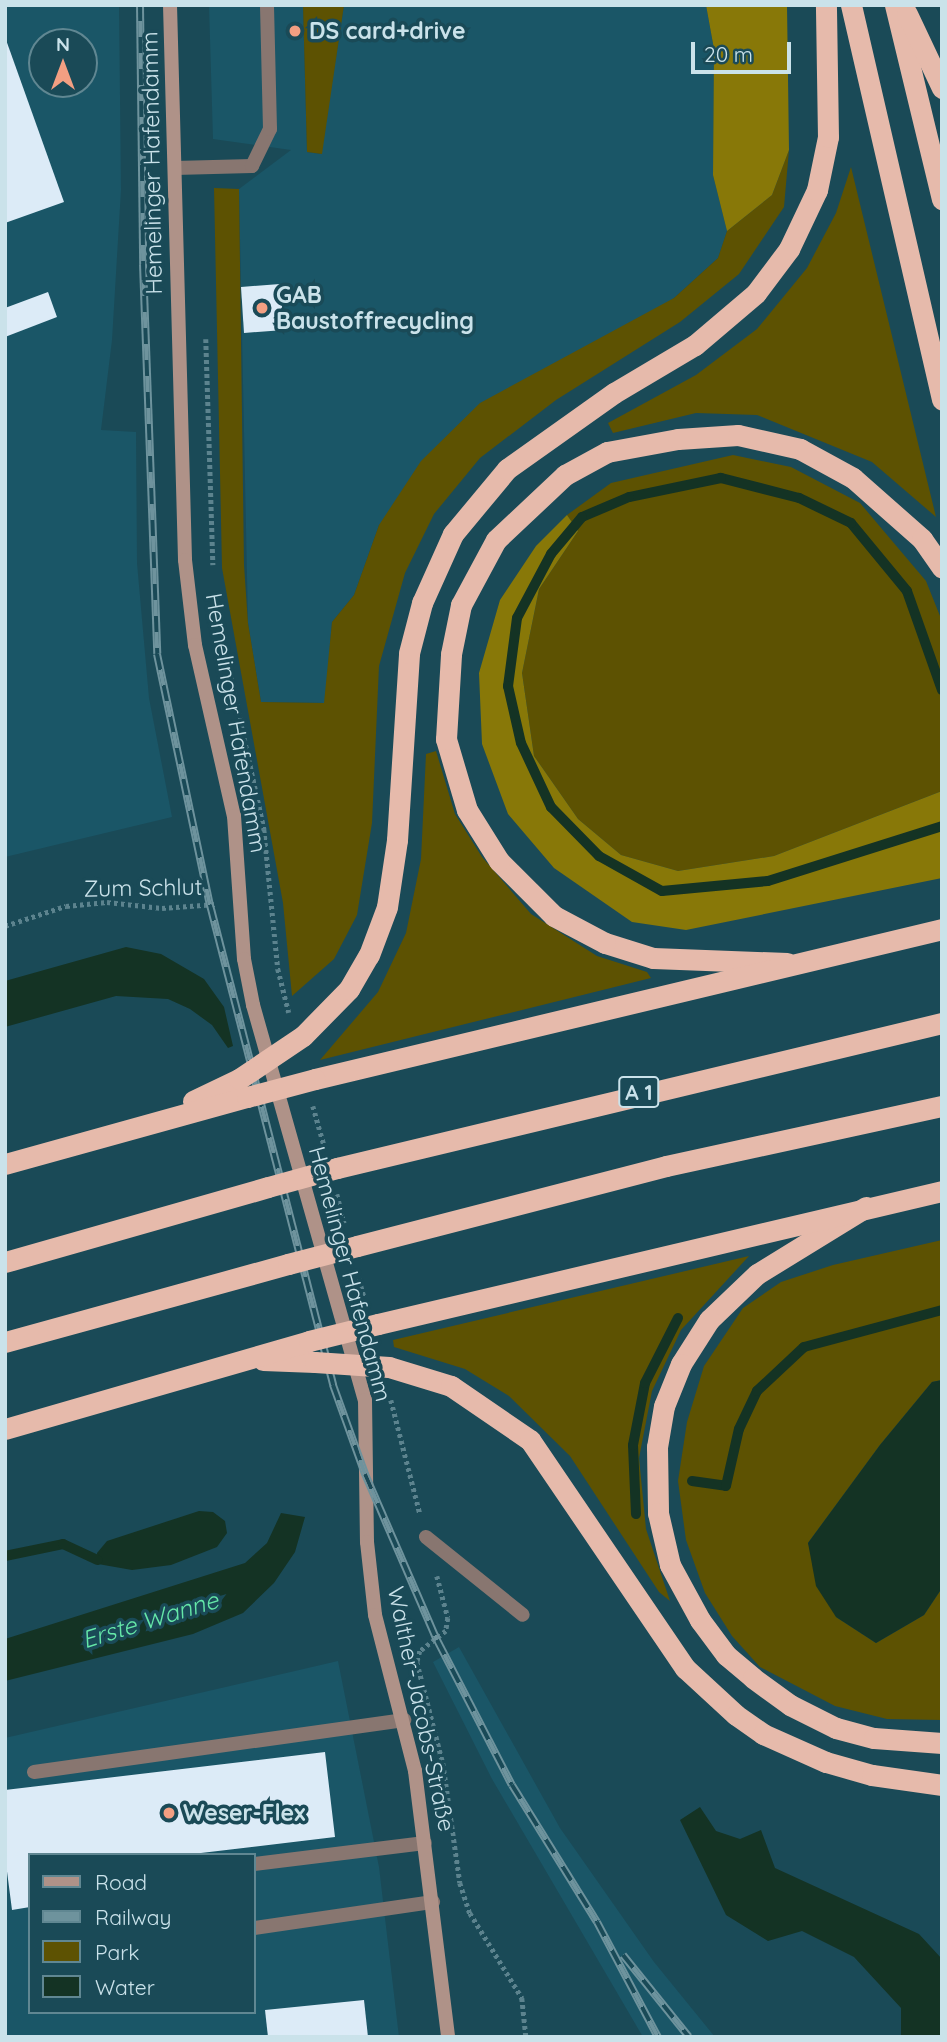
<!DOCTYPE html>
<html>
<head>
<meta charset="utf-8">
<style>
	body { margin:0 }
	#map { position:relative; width:947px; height:2042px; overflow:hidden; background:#1a4a57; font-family:Quicksand,sans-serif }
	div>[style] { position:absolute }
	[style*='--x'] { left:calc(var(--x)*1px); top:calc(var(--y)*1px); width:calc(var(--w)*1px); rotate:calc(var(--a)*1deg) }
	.built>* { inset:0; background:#1a5667 }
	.green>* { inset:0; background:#5d5202 }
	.forest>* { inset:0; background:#887808 }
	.water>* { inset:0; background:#143324 }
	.stream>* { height:10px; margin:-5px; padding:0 5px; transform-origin:5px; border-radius:5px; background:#143324 }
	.building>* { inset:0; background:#dcebf7 }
	.path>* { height:4.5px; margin-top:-2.25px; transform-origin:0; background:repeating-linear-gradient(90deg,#5c838e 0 3.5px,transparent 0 7px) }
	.lane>* { height:14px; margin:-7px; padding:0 7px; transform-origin:7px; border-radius:7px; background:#887670 }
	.secondary>* { height:14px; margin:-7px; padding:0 7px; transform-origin:7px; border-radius:7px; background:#af9288 }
	.highway>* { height:21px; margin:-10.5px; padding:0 10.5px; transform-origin:10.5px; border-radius:10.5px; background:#e6baab }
	.rail>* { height:8px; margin-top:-4px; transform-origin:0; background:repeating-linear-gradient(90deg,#1a4a57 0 16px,#6e939d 0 32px); box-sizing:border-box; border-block:2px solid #6e939d }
	.highway-bridge>* { height:21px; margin:-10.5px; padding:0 10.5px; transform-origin:10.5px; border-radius:10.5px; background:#e6baab }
	.dots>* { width:19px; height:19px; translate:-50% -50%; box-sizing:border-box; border:4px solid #1a4a57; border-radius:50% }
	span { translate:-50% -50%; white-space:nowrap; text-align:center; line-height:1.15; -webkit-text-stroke:7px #1a4a57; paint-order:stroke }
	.shield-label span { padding:2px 5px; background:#1a4a57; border:2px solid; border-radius:5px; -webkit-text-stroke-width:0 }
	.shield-label { font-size:21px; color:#cae2ea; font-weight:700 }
	.poi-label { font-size:23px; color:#cae2ea; font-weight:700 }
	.left { translate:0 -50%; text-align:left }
	.street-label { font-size:23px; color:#cae2ea }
	.water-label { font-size:24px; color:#65e7a8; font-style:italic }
	.frame { position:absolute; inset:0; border:7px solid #cae2ea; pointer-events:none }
	.legend { position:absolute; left:28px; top:1853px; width:228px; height:161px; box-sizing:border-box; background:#1a4a57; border:2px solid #608792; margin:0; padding:9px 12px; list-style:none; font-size:21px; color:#cae2ea }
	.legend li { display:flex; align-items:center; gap:14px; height:35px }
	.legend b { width:35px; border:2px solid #608792 }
	.north { position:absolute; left:28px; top:28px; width:70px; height:70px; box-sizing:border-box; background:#1a4a57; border:2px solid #608792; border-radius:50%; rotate:0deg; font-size:19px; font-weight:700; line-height:28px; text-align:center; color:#cae2ea }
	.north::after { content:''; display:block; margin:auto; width:24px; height:32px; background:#f39f82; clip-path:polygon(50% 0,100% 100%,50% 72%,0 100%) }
	.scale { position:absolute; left:691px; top:42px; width:100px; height:32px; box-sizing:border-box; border:4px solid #cae2ea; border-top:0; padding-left:9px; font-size:21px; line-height:24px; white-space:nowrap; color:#cae2ea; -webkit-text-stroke:5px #1a4a57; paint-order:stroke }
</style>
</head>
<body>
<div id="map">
	<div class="built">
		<div style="clip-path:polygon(evenodd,5px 5px,119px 5px,121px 190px,112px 340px,101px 430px,136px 432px,137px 563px,149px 698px,172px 817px,5px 857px,5px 5px,42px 42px,84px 42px,84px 84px,42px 84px,42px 42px)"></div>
		<div style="clip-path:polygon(209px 5px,303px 5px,307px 152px,321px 154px,344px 5px,706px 5px,714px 49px,713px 175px,727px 231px,718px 258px,674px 298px,379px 525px,354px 595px,332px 622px,325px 703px,261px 702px,248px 623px,239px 189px,291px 150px,213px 139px)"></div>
		<div style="clip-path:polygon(459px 1647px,560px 1828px,654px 1962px,715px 2037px,643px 2037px,492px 1779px,433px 1662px)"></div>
		<div style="clip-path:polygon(evenodd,338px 1661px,379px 1867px,399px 2037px,5px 2037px,5px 1738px,338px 1661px,30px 1855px,254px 1855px,254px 2012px,30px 2012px,30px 1855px)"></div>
	</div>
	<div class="green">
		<div style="clip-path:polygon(303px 5px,344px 5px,322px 154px,307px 152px)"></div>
		<div style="clip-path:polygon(789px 150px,784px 207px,739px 274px,680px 322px,556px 400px,480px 458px,434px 514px,405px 573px,379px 666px,372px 823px,357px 915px,334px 959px,292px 996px,283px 903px,222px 568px,214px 188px,239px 189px,244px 565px,248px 623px,261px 702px,324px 703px,332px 622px,354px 595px,379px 525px,421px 461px,480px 403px,674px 298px,718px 258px,727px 231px,772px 195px)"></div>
		<div style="clip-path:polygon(851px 167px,936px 517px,872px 462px,757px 415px,696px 413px,613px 433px,608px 423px,696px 375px,757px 329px,807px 268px,836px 213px)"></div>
		<div style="clip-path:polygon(733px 455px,791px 467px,860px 503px,926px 581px,942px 621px,942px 791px,774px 856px,678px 871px,621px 855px,578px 819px,534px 756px,522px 673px,539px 589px,578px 531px,567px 515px,611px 483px)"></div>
		<div style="clip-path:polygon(436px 751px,455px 814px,482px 857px,531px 914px,597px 956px,647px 972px,651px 978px,320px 1060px,378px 992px,406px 933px,421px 859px,426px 754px)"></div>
		<div style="clip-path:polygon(942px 1240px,942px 1380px,932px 1382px,880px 1445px,808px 1543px,836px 1617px,876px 1643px,924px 1615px,942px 1588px,942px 1720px,887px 1719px,835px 1706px,760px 1667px,732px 1636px,705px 1593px,686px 1540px,678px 1481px,687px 1422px,704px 1366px,743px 1308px,781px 1282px,833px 1265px)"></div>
		<div style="clip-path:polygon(749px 1256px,681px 1330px,652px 1391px,639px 1458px,646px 1529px,670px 1601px,659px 1592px,570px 1456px,509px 1396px,465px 1369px,394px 1347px,393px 1340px)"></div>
	</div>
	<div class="forest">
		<div style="clip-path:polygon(706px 5px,787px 5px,789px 150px,772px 195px,727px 231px,713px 175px,714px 49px)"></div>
		<div style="clip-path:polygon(567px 515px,578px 531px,539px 589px,522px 673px,534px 756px,578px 819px,621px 855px,678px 871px,774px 856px,942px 791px,942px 878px,686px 930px,632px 922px,554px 868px,508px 814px,482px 744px,479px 673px,500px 600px,536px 546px)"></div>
	</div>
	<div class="water">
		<div style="clip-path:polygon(126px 947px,161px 954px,204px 979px,224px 1007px,233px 1046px,228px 1048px,212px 1025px,190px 1009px,168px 999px,116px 996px,5px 1027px,5px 981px)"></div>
		<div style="clip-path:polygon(942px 1380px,942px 1588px,924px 1615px,876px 1643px,836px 1617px,816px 1586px,808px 1543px,880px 1445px,932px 1382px)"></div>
		<div style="clip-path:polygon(199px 1511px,213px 1512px,225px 1521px,227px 1533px,217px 1547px,171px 1565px,132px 1570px,98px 1564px,97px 1553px,107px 1541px)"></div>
		<div style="clip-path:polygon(281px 1513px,305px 1517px,295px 1552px,274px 1583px,243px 1613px,193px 1634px,5px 1681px,5px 1639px,245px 1563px,267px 1543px)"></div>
		<div style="clip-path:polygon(700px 1807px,716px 1831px,740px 1839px,761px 1830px,775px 1868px,919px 1934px,942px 1959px,942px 2037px,901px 2037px,901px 2008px,854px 1957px,802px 1931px,768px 1941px,726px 1915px,680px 1820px)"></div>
	</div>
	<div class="stream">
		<div style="--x:942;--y:690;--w:105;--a:-109.5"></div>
		<div style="--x:907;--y:591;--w:88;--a:-129.5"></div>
		<div style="--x:851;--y:523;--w:58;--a:-154.3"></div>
		<div style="--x:799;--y:498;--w:81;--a:-165.6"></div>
		<div style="--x:721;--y:478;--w:94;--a:168.3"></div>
		<div style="--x:629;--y:497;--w:51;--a:156.9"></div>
		<div style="--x:582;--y:517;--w:48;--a:130"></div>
		<div style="--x:551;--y:554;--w:72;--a:118"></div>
		<div style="--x:517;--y:618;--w:69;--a:97.5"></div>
		<div style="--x:508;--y:686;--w:58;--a:77.2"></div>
		<div style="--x:521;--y:743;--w:71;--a:64.9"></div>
		<div style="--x:551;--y:807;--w:69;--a:45.6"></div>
		<div style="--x:599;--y:856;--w:72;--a:29.1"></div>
		<div style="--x:662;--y:891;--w:106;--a:-5.4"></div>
		<div style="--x:768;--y:881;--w:182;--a:-17.5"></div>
		<div style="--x:692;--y:1481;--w:34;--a:8"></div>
		<div style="--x:726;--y:1486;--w:58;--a:-77.2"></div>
		<div style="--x:739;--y:1429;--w:42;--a:-64.7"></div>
		<div style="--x:757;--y:1391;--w:64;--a:-43.1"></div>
		<div style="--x:804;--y:1347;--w:143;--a:-15"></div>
		<div style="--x:636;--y:1514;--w:69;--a:-92.5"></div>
		<div style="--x:633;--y:1445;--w:63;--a:-79"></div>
		<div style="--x:645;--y:1383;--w:73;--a:-63.1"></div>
		<div style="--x:5;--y:1556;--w:59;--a:-11.7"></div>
		<div style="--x:63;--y:1544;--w:38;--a:25"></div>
	</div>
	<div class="building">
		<div style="clip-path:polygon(5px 37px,64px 202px,5px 223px)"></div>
		<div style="clip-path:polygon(280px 284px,284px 330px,244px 333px,241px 287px)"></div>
		<div style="clip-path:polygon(48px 292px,57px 317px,5px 337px,5px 308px)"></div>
		<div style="clip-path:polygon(325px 1752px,335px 1837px,184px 1855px,30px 1855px,30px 1907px,12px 1910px,5px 1856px,5px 1790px)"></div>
		<div style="clip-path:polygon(364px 2000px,368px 2037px,268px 2037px,265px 2010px)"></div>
	</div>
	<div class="path">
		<div style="--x:206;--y:339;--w:226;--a:88.2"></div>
		<div style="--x:219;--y:622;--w:212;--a:77.7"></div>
		<div style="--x:264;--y:829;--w:141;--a:84.3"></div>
		<div style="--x:278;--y:969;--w:45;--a:76"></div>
		<div style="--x:5;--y:926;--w:64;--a:-18.2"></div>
		<div style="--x:66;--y:906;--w:41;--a:-5.6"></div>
		<div style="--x:107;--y:902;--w:55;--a:6.2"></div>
		<div style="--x:162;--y:908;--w:54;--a:-4.2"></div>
		<div style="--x:313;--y:1106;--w:41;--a:74.2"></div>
		<div style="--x:337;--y:1194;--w:30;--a:76"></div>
		<div style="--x:357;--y:1272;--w:29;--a:74"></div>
		<div style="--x:391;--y:1400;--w:118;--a:75.7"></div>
		<div style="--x:437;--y:1576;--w:43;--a:75.3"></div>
		<div style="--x:448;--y:1618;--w:13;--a:99"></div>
		<div style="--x:446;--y:1631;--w:33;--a:142"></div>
		<div style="--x:420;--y:1651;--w:11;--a:105"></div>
		<div style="--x:417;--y:1662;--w:104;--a:75.6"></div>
		<div style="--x:443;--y:1763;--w:121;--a:81.9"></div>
		<div style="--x:460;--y:1883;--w:32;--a:72"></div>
		<div style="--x:470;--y:1913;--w:100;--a:58.5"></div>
		<div style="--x:522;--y:1998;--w:39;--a:84"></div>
	</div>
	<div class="lane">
		<div style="--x:175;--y:168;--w:77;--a:-1.5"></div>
		<div style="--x:252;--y:166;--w:41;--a:-64.1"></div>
		<div style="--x:270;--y:129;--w:124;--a:-91.4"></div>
		<div style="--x:426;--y:1537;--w:124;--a:38.8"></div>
		<div style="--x:34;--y:1772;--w:374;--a:-8"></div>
		<div style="--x:254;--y:1864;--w:172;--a:-7"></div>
		<div style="--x:254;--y:1928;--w:181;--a:-8.3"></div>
	</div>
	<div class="secondary">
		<div style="--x:170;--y:5;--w:555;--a:88.45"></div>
		<div style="--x:185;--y:560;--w:86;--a:83.3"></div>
		<div style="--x:195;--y:645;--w:175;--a:77.2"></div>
		<div style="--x:234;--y:816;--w:143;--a:86"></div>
		<div style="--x:244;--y:959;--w:47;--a:78.9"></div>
		<div style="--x:253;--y:1005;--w:411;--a:74.2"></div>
		<div style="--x:365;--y:1400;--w:142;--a:89.2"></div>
		<div style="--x:367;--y:1542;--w:73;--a:83.7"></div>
		<div style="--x:375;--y:1615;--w:161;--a:75.6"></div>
		<div style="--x:415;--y:1771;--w:268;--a:82.9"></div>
	</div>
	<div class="highway">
		<div style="--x:851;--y:5;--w:405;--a:77"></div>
		<div style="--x:895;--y:5;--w:200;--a:76.4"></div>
		<div style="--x:907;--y:14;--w:82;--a:64.7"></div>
		<div style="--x:787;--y:963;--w:134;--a:-177.9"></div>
		<div style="--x:653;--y:958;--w:50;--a:-162.6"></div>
		<div style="--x:605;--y:943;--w:58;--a:-152.1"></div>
		<div style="--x:554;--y:916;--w:78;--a:-135"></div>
		<div style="--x:499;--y:861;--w:60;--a:-122.1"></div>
		<div style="--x:467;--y:810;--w:74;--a:-106.5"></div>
		<div style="--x:446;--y:739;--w:85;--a:-86.6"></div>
		<div style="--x:451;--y:654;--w:50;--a:-78.5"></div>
		<div style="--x:461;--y:605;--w:74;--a:-61.7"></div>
		<div style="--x:496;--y:540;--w:95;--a:-43.3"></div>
		<div style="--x:565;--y:475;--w:48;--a:-28.7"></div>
		<div style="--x:607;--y:452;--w:72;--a:-10.4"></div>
		<div style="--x:678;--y:439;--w:60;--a:-3.8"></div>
		<div style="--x:738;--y:435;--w:64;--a:12.7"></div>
		<div style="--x:800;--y:449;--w:60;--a:28.7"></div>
		<div style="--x:853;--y:478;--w:92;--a:41.5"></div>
		<div style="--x:922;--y:539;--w:35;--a:55"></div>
		<div style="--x:303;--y:1036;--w:66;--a:-45.6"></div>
		<div style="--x:349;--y:989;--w:39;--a:-60"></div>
		<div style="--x:369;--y:955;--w:51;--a:-69.4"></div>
		<div style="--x:387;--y:907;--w:68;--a:-81.5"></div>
		<div style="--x:397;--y:840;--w:187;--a:-86.3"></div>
		<div style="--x:409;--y:653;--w:52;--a:-75.4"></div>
		<div style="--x:422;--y:603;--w:76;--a:-65.8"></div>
		<div style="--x:453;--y:534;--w:85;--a:-50.3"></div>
		<div style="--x:507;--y:469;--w:131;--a:-35.4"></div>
		<div style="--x:614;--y:393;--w:94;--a:-30.7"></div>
		<div style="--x:695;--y:345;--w:80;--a:-40.4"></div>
		<div style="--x:756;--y:293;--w:55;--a:-53.1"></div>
		<div style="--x:789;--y:249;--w:65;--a:-64.6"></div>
		<div style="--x:817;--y:190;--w:54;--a:-78.3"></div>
		<div style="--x:828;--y:137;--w:132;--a:-90.9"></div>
		<div style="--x:315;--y:1079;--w:645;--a:-13.45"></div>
		<div style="--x:193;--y:1101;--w:51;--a:-25.6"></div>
		<div style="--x:5;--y:1164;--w:251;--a:-15.5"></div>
		<div style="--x:337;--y:1168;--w:622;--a:-13.48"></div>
		<div style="--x:866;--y:1207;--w:128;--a:148.4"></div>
		<div style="--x:757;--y:1274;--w:66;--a:136.2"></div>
		<div style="--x:709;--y:1320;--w:52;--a:122.5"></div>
		<div style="--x:681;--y:1364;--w:45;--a:112"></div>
		<div style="--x:664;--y:1406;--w:42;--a:99.7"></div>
		<div style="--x:657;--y:1447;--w:66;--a:89.1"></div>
		<div style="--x:658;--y:1513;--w:53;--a:77"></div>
		<div style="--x:670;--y:1565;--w:63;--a:61.4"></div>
		<div style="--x:700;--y:1620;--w:44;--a:53.4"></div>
		<div style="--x:726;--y:1655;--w:35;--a:40"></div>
		<div style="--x:753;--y:1678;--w:46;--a:36.1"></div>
		<div style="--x:790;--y:1705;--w:51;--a:26.6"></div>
		<div style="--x:836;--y:1728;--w:39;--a:15"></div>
		<div style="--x:874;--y:1738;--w:68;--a:4.2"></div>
		<div style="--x:357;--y:1246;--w:319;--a:-14.5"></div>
		<div style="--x:666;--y:1166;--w:282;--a:-12.3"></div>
		<div style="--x:5;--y:1262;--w:273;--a:-15.9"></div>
		<div style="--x:378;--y:1324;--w:579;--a:-13.27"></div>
		<div style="--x:5;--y:1342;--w:294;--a:-15.4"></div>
		<div style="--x:263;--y:1360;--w:52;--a:2.2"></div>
		<div style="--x:389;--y:1367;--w:65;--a:17"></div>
		<div style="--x:451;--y:1386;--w:96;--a:34.4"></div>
		<div style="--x:530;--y:1440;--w:276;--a:55.8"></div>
		<div style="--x:685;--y:1668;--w:69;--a:42.7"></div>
		<div style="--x:736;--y:1715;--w:33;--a:35"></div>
		<div style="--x:763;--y:1734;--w:69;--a:24"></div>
		<div style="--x:826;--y:1762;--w:48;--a:15.8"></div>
		<div style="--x:872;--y:1775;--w:71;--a:8.1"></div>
		<div style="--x:5;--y:1429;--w:316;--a:-16.1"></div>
	</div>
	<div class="rail">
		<div style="--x:140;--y:5;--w:259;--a:89.3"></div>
		<div style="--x:143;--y:264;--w:390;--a:87.9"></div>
		<div style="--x:157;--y:654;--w:257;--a:78.1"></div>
		<div style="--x:210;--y:905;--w:496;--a:75.6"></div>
		<div style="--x:333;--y:1385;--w:95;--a:70.2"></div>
		<div style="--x:365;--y:1474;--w:181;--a:66.6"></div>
		<div style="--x:437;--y:1640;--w:163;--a:62.7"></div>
		<div style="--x:512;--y:1785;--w:161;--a:58.2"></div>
		<div style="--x:597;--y:1922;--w:130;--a:62.1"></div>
		<div style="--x:623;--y:1955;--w:105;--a:51.2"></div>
	</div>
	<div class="highway-bridge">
		<div style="--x:239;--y:1079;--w:77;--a:-33.9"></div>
		<div style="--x:247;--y:1097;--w:70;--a:-14.8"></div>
		<div style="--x:268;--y:1187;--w:72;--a:-15.4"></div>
		<div style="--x:288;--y:1264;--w:71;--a:-14.6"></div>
		<div style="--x:309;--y:1341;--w:71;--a:-13.8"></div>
		<div style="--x:315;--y:1362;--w:74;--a:3.9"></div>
	</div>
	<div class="dots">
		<div style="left:295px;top:31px;background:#f39f82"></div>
		<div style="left:262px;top:308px;background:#f39f82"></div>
		<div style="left:169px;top:1813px;background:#f39f82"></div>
	</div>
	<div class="shield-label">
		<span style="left:639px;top:1092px">A 1</span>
	</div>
	<div class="poi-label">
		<span class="left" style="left:309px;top:31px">DS card+drive</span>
		<span class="left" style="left:276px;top:308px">GAB<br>Baustoffrecycling</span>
		<span class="left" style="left:183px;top:1813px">Weser-Flex</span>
	</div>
	<div class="street-label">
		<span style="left:152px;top:163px;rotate:-91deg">Hemelinger Hafendamm</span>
		<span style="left:236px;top:723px;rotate:80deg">Hemelinger Hafendamm</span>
		<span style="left:143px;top:888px;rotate:-1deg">Zum Schlut</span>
		<span style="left:350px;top:1274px;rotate:75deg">Hemelinger Hafendamm</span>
		<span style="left:421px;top:1709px;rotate:78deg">Walther-Jacobs-Straße</span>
	</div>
	<div class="water-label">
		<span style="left:150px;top:1620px;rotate:-17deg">Erste Wanne</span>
	</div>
	<div class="frame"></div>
	<ul class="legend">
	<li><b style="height:9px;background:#af9288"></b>Road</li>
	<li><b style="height:9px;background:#6e939d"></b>Railway</li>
	<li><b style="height:19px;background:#5d5202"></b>Park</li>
	<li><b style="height:19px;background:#143324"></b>Water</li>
	</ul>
	<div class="north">N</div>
	<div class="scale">20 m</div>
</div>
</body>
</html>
